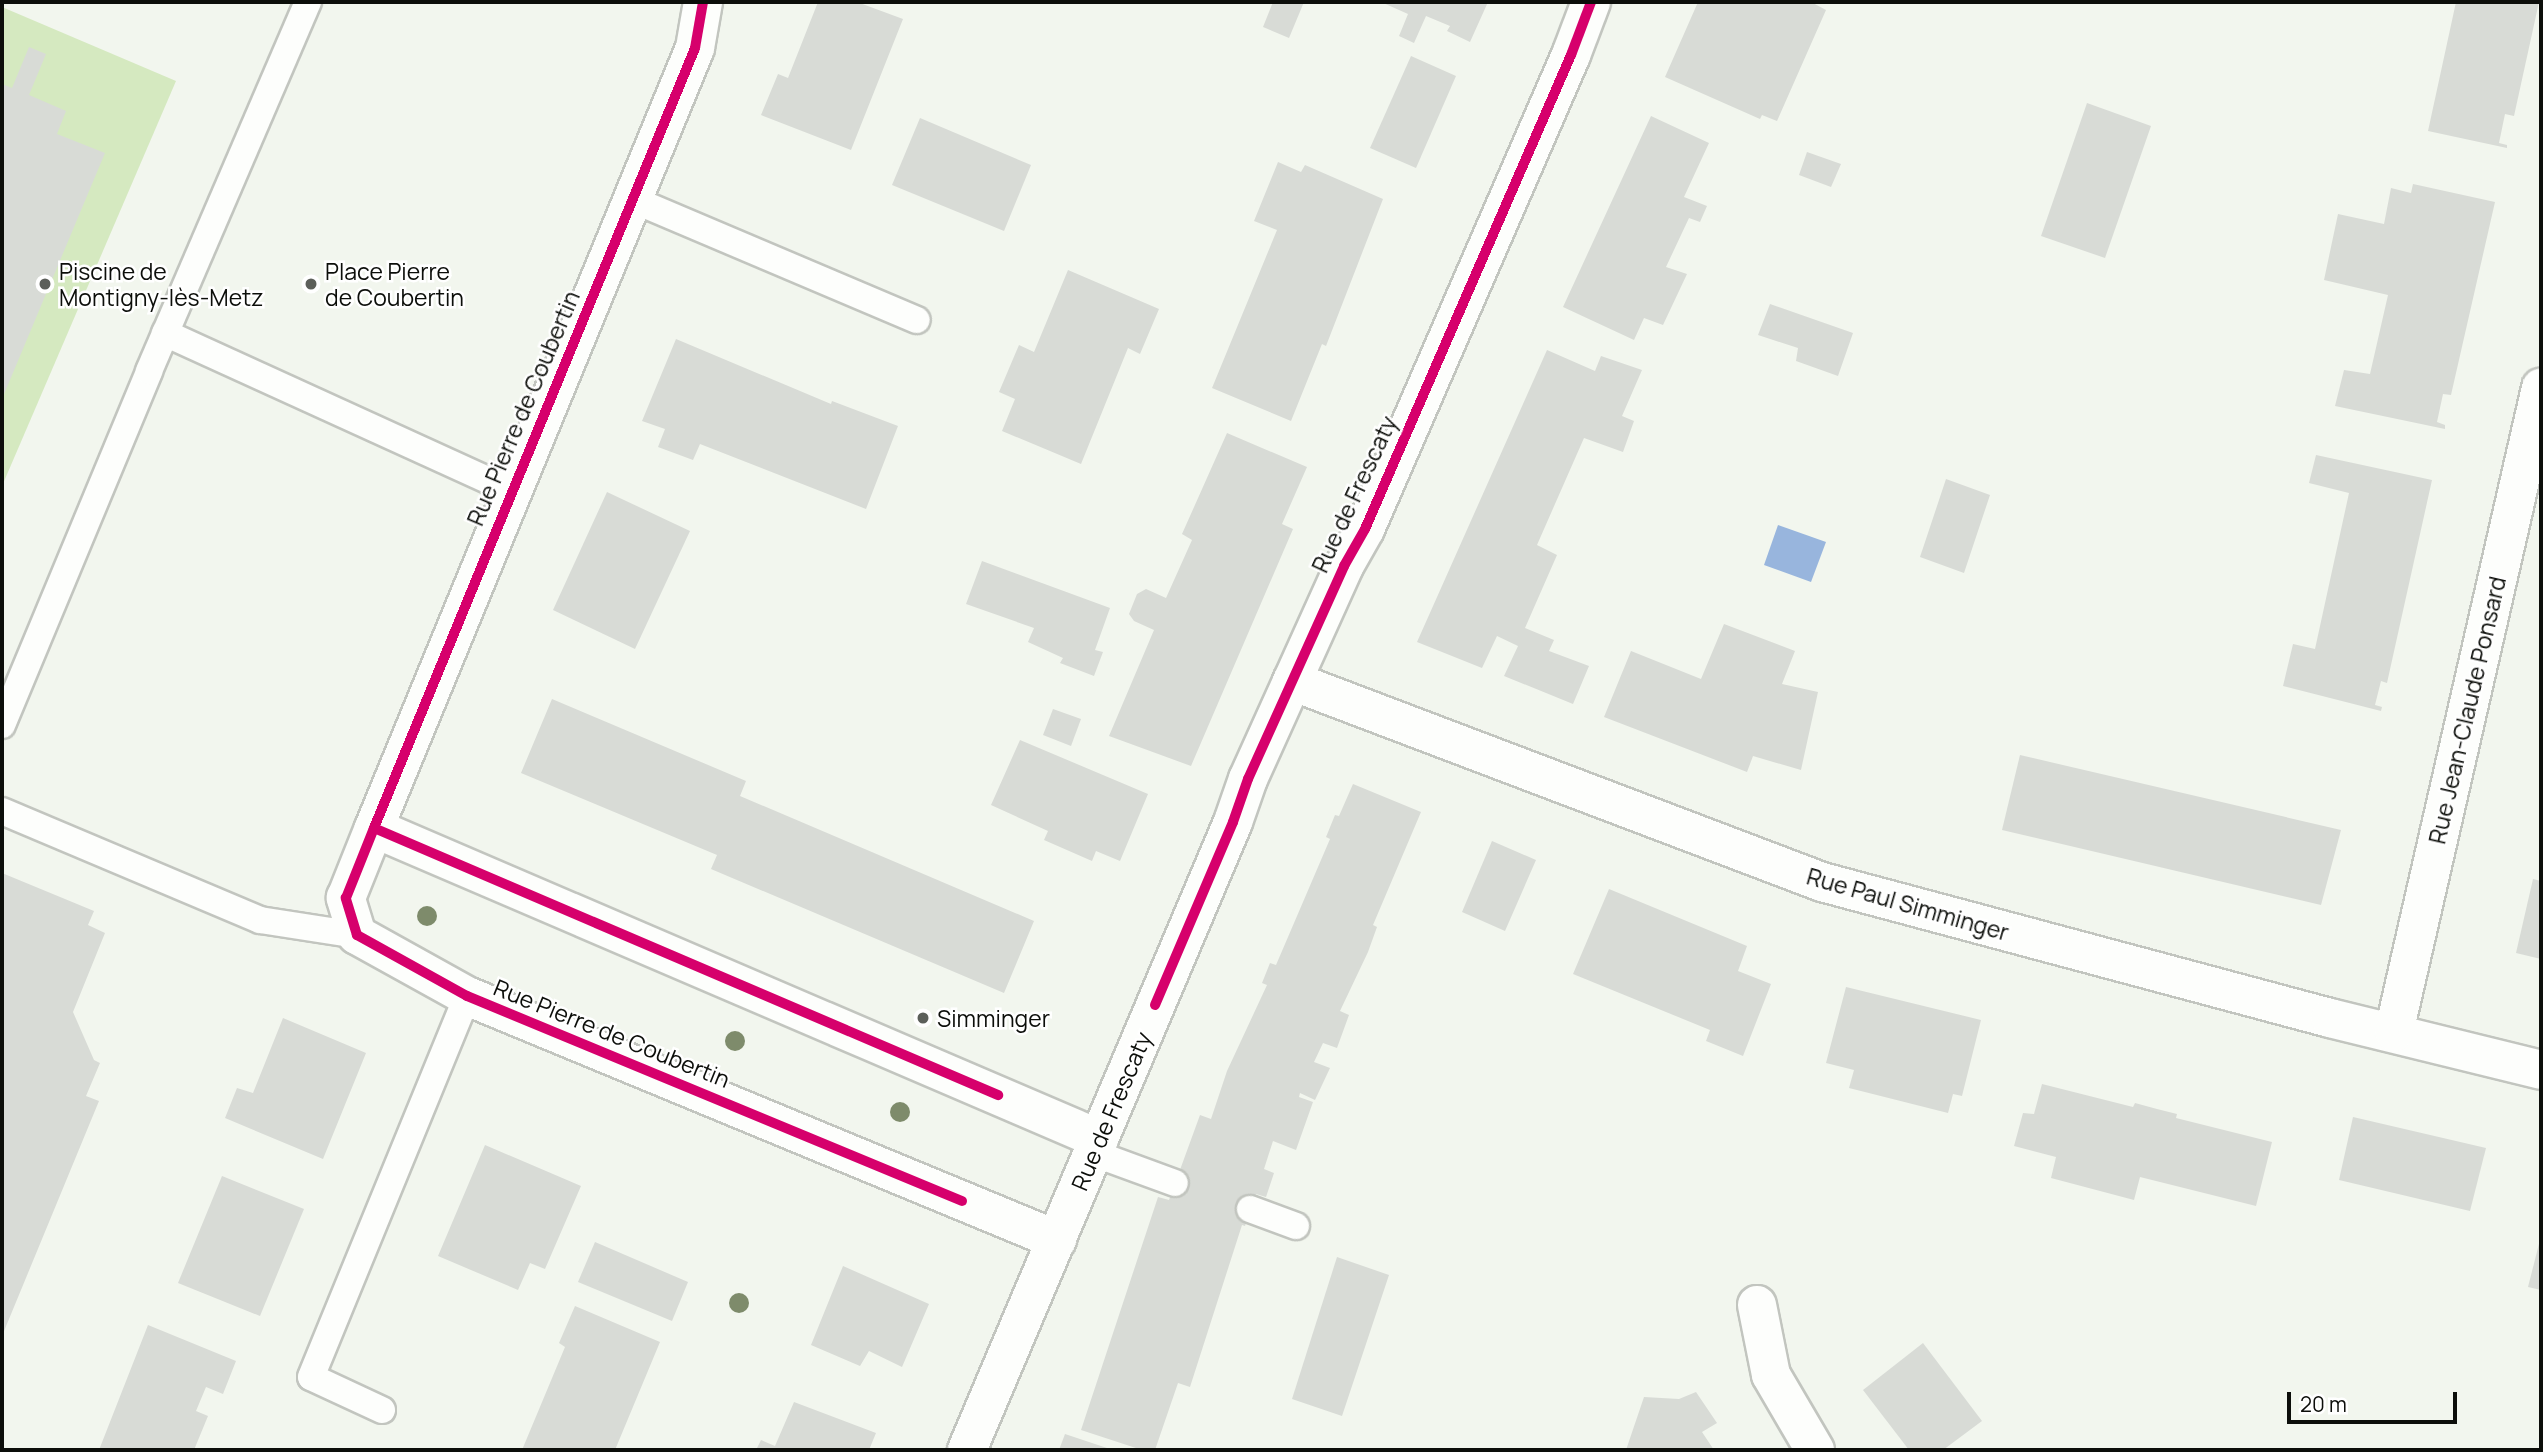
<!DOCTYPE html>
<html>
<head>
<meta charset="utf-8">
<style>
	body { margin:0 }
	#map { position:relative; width:2543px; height:1452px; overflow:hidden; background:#f2f6ee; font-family:Manrope,sans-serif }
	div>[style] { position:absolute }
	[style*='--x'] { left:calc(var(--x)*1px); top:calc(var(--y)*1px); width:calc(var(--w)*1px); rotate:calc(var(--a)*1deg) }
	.green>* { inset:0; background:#d5e9c0 }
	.water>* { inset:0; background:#98b5dd }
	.building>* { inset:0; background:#d8dbd6 }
	.roads { filter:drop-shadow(2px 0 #c2c5bf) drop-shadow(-2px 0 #c2c5bf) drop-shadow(0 2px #c2c5bf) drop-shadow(0 -2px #c2c5bf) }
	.service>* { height:26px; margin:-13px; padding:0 13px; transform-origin:13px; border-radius:13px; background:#fdfefc }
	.minor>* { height:38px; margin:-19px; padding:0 19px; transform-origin:19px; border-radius:19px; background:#fdfefc }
	.tertiary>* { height:38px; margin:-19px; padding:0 19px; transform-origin:19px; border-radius:19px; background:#fdfefc }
	.cycleway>* { height:10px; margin:-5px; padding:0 5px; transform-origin:5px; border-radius:5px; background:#d6006c }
	.trees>* { width:20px; height:20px; margin:-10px; border-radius:50%; background:#7e8b6b }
	.dots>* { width:19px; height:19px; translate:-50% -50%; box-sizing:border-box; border:4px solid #fff; border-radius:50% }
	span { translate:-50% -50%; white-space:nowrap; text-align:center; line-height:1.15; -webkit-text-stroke:5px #fff; paint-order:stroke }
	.poi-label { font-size:23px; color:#0c0e0a }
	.left { translate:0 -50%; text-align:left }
	.street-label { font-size:23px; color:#0c0e0a }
	.frame { position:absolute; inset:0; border:4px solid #0c0e0a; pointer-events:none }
	.scale { position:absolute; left:2287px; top:1392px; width:170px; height:32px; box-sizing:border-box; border:4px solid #0c0e0a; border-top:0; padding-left:9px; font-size:21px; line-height:24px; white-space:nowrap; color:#0c0e0a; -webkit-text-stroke:5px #fff; paint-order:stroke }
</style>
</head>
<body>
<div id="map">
	<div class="green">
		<div style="clip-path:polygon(2px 7px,176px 81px,2px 486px)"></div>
	</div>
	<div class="water">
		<div style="clip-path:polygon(1778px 525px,1826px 542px,1811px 582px,1764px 565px)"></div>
	</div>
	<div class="building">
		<div style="clip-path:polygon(818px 2px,857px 2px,903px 19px,851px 150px,761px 115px,778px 74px,788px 78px)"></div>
		<div style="clip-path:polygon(1273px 2px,1304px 2px,1289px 38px,1263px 27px)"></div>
		<div style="clip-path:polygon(1381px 2px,1488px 2px,1470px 42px,1447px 31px,1450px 26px,1426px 16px,1414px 43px,1399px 36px,1408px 14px)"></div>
		<div style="clip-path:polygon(1698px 2px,1811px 2px,1826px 10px,1777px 121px,1762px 115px,1760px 119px,1665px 77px)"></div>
		<div style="clip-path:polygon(2456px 2px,2539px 2px,2514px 116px,2505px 114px,2499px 143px,2507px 145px,2507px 148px,2428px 131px)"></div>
		<div style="clip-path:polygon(29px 47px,46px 54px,29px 95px,66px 111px,57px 134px,105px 153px,2px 399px,2px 84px,12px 88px)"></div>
		<div style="clip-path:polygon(1411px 56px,1456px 76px,1416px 168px,1370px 148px)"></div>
		<div style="clip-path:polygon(2087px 103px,2151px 126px,2105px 258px,2041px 236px)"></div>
		<div style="clip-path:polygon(1651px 116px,1709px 143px,1684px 197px,1707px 206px,1700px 222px,1689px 218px,1666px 267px,1687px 274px,1663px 325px,1644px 318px,1634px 340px,1563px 307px)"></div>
		<div style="clip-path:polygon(920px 118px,1031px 165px,1004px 231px,892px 185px)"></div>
		<div style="clip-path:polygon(1807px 152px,1841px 164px,1831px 187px,1799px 175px)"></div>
		<div style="clip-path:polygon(1278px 162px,1301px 172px,1305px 165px,1383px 199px,1326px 346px,1322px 344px,1291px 421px,1212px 388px,1277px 230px,1254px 221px)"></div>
		<div style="clip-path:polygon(2413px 184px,2495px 202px,2451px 395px,2443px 394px,2437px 422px,2445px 425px,2445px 429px,2335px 406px,2344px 370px,2370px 374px,2388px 295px,2324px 280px,2338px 214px,2384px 224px,2391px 188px,2411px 193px)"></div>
		<div style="clip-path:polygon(1068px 270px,1159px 309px,1140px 354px,1128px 348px,1081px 464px,1002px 431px,1015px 399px,999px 392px,1019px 345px,1034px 352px)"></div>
		<div style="clip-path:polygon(1770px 304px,1853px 333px,1838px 376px,1796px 361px,1798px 348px,1758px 335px)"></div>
		<div style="clip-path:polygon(676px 339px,831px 404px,832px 401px,898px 426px,866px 509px,700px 444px,693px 460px,658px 447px,665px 429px,642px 421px)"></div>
		<div style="clip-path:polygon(1547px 350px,1595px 371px,1601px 356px,1642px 370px,1622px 416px,1634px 421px,1623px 452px,1584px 438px,1537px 545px,1557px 555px,1525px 628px,1554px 640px,1549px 651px,1589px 666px,1573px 704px,1504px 676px,1518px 646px,1497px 636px,1482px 668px,1417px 642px)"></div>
		<div style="clip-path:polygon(1227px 433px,1307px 467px,1282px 524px,1293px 529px,1191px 766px,1109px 736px,1154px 630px,1134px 621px,1129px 614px,1137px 594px,1146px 589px,1166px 598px,1192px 540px,1182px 534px)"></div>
		<div style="clip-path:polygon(2316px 455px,2432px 480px,2387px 683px,2381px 681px,2375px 705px,2382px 707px,2381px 711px,2283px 686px,2293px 644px,2315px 649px,2349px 493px,2309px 483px)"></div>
		<div style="clip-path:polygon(1946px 479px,1990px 495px,1964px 573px,1920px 557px)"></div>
		<div style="clip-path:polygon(607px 492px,690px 531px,635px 649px,553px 610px)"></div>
		<div style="clip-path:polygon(982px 561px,1110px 608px,1095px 650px,1103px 652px,1094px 676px,1060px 663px,1063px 658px,1028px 642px,1034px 628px,966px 604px)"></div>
		<div style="clip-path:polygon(1724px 624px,1795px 651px,1782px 684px,1818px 692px,1801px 770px,1753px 756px,1747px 772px,1604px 717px,1631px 651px,1701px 679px)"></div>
		<div style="clip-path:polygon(552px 699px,746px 781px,740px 796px,1034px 921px,1004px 993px,711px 869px,717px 855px,521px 773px)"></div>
		<div style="clip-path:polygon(1053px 709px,1081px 719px,1071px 746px,1043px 735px)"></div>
		<div style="clip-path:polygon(1020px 740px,1148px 794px,1120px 861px,1096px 851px,1092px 861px,1044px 840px,1048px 831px,991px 805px)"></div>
		<div style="clip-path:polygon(2020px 755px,2341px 830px,2321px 905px,2002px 830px)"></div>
		<div style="clip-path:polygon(1353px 784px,1421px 812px,1373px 925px,1377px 927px,1368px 952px,1340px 1011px,1349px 1015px,1337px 1048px,1323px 1043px,1314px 1062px,1330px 1068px,1315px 1100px,1300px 1093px,1299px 1097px,1313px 1102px,1296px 1150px,1273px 1141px,1264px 1169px,1274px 1173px,1266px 1197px,1256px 1194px,1245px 1226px,1242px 1225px,1190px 1387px,1178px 1383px,1155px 1450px,1142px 1450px,1081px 1430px,1158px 1197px,1169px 1200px,1200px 1115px,1211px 1119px,1227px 1071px,1267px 985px,1262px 983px,1270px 963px,1276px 965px,1330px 839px,1326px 837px,1335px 815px,1339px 816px)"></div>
		<div style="clip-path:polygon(1492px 841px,1536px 860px,1505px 931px,1462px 912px)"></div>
		<div style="clip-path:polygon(2px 873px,94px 911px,88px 925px,105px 933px,73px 1012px,94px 1060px,100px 1063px,86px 1096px,99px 1101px,2px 1336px)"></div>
		<div style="clip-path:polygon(2533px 879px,2541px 881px,2541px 959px,2516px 953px)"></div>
		<div style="clip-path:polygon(1609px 889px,1747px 946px,1738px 971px,1771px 984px,1743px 1056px,1706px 1041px,1710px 1030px,1573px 974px)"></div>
		<div style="clip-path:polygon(1846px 987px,1981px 1020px,1962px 1096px,1953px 1094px,1948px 1113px,1849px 1088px,1854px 1070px,1826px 1063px)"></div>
		<div style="clip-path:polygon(283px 1018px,366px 1053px,323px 1159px,225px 1118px,237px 1088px,253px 1093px)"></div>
		<div style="clip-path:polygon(2042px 1084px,2133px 1107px,2135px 1103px,2157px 1109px,2177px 1114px,2176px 1118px,2272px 1142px,2256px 1206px,2140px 1177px,2134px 1200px,2051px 1178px,2056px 1157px,2014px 1146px,2023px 1113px,2034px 1114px)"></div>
		<div style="clip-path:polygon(2353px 1117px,2486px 1148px,2470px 1211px,2339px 1180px)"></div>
		<div style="clip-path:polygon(485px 1145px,581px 1186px,545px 1269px,530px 1263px,518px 1290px,438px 1256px)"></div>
		<div style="clip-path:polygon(222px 1176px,304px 1209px,260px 1316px,178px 1283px)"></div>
		<div style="clip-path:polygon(2541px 1236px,2541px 1290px,2528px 1287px)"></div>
		<div style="clip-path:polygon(595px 1242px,688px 1282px,672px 1321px,578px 1282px)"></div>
		<div style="clip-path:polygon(1337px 1257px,1389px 1275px,1342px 1416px,1292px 1399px)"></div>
		<div style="clip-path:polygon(843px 1266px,929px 1304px,902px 1367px,869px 1351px,860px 1366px,811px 1345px)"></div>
		<div style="clip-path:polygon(575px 1306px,660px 1342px,615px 1450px,522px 1450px,565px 1347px,559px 1343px)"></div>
		<div style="clip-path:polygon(148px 1325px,236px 1361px,223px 1394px,206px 1387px,196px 1411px,208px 1416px,194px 1450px,99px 1450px)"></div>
		<div style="clip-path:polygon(1923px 1343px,1982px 1421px,1943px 1450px,1909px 1450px,1863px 1390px)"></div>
		<div style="clip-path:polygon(1696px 1392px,1717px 1423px,1702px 1432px,1714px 1450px,1626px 1450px,1644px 1397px,1679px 1399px)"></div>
		<div style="clip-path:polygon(794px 1402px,876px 1433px,869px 1450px,756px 1450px,761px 1440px,775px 1446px)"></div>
		<div style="clip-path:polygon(1065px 1434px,1113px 1450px,1059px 1450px)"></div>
	</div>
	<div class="roads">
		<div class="service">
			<div style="--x:634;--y:200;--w:307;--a:23"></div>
			<div style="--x:165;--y:333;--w:380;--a:24.5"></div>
			<div style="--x:2;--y:725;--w:383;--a:-67.4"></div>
			<div style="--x:149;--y:371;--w:402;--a:-66.7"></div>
			<div style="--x:2;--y:811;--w:280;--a:22.9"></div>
			<div style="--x:260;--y:920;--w:98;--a:8.8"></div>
			<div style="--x:1093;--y:1153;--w:87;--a:20.1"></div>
			<div style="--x:1250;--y:1209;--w:49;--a:20.3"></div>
			<div style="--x:382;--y:1410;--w:78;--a:-155.1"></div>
			<div style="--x:311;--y:1377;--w:412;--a:-67.7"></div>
		</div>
		<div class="minor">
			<div style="--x:1292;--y:681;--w:567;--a:20.77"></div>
			<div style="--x:1822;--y:882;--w:526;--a:14.99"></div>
			<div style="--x:2330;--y:1018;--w:217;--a:13.8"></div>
			<div style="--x:374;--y:828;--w:843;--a:-67.63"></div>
			<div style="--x:695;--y:48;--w:47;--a:-80.1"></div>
			<div style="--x:2394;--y:1032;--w:661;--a:-77.14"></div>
			<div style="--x:1057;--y:1240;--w:638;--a:-157.53"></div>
			<div style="--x:467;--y:996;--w:126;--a:-151"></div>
			<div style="--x:357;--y:935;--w:39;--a:-107"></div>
			<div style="--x:346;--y:898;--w:75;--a:-68.2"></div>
			<div style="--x:374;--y:828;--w:789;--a:23.22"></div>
			<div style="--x:1757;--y:1305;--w:71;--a:78.7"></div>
			<div style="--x:1771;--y:1375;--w:87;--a:59.6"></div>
		</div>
		<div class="tertiary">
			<div style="--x:967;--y:1450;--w:682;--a:-67.04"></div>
			<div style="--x:1233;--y:822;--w:46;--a:-70.8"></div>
			<div style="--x:1248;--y:779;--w:234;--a:-65.7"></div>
			<div style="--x:1344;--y:566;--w:43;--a:-60.4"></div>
			<div style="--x:1365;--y:529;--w:517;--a:-66.51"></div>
			<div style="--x:1571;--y:55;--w:57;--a:-69.3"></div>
		</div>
	</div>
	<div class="cycleway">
		<div style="--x:374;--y:828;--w:843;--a:-67.63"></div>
		<div style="--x:695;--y:48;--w:47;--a:-80.1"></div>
		<div style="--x:1155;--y:1005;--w:199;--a:-66.9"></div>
		<div style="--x:1233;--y:822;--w:46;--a:-70.8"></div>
		<div style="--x:1248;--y:779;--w:234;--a:-65.7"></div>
		<div style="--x:1344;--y:566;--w:43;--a:-60.4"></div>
		<div style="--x:1365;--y:529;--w:517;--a:-66.51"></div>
		<div style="--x:1571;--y:55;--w:57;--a:-69.3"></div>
		<div style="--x:962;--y:1201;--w:536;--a:-157.5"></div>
		<div style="--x:467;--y:996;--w:126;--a:-151"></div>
		<div style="--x:357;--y:935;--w:39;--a:-107"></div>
		<div style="--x:346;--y:898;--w:75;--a:-68.2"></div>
		<div style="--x:374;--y:828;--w:679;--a:23.17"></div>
	</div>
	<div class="trees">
		<div style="left:427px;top:916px"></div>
		<div style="left:735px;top:1041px"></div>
		<div style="left:900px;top:1112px"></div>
		<div style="left:739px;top:1303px"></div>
	</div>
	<div class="dots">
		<div style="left:45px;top:284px;background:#5c5f5a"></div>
		<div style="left:311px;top:284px;background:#5c5f5a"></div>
		<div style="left:923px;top:1018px;background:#5c5f5a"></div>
	</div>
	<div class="poi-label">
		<span class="left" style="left:59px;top:284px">Piscine de<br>Montigny-lès-Metz</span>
		<span class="left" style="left:325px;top:284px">Place Pierre<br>de Coubertin</span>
		<span class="left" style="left:937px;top:1018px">Simminger</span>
	</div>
	<div class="street-label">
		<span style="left:523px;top:408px;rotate:-67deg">Rue Pierre de Coubertin</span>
		<span style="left:1354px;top:494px;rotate:-65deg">Rue de Frescaty</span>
		<span style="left:2467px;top:710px;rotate:-77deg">Rue Jean-Claude Ponsard</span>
		<span style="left:1908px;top:904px;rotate:16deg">Rue Paul Simminger</span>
		<span style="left:612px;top:1033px;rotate:22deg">Rue Pierre de Coubertin</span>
		<span style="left:1111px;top:1111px;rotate:-67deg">Rue de Frescaty</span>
	</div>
	<div class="frame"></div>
	<div class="scale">20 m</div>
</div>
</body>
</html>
